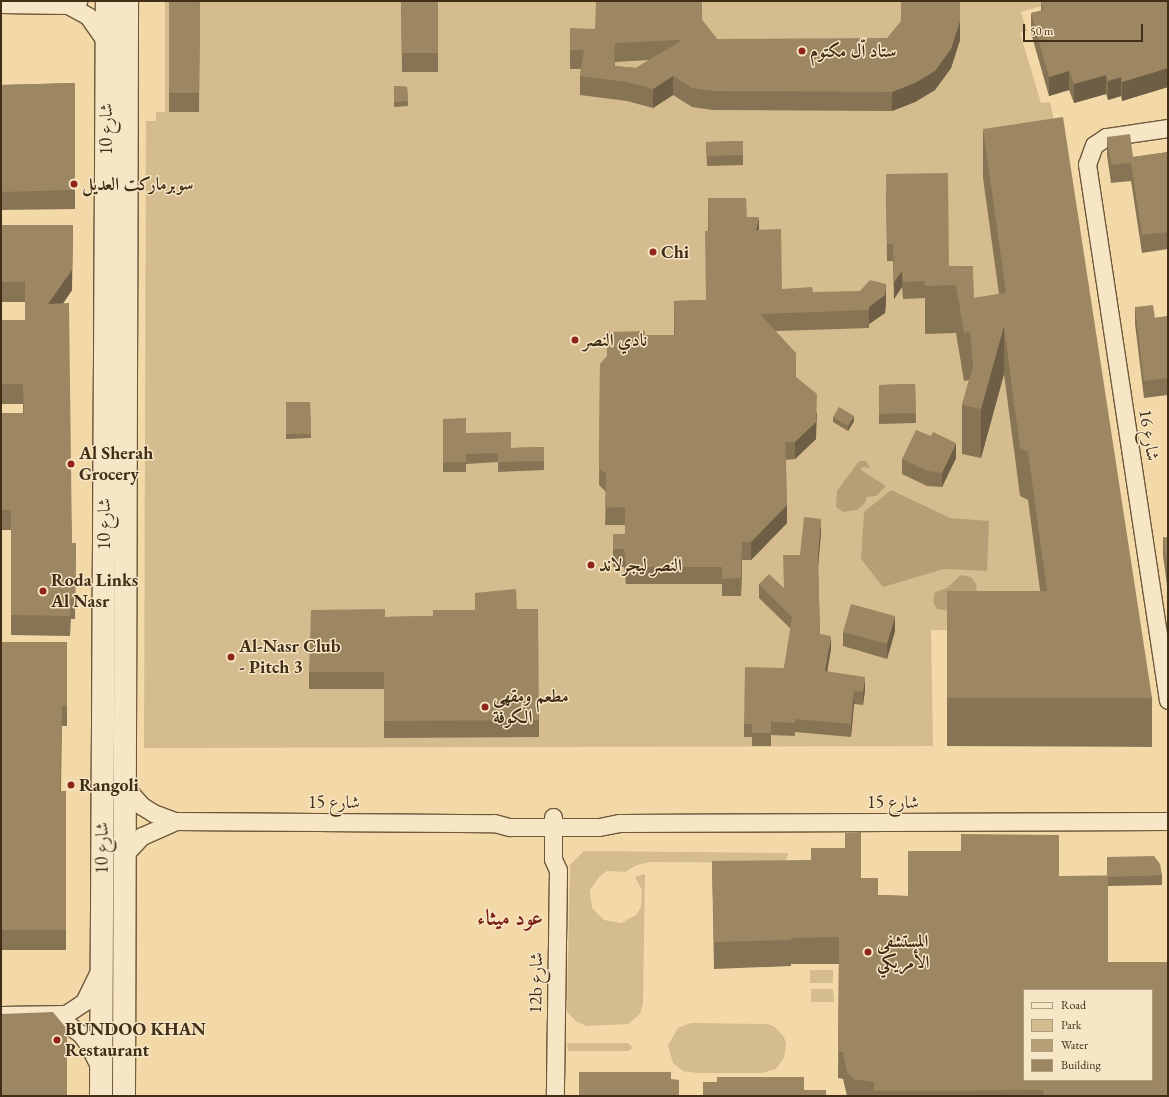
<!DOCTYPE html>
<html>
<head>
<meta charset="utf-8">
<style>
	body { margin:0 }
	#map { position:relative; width:1169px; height:1097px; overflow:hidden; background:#f3d9a8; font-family:"EB Garamond",Amiri,serif }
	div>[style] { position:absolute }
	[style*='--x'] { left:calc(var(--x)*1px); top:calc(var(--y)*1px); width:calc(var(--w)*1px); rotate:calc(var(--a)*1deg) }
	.green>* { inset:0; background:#d5bc8f }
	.water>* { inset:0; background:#b69f76 }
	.roads { filter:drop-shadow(1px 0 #6d593a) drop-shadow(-1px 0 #6d593a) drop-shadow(0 1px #6d593a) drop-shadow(0 -1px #6d593a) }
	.street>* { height:17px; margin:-8.5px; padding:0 8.5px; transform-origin:8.5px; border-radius:8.5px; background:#f7e6c6 }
	.secondary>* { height:22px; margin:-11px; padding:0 11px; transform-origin:11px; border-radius:11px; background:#f7e6c6 }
	.wall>* { inset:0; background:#877454 }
	.shaded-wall>* { inset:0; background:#6e5e45 }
	.building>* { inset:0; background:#9d8762 }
	.dots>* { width:11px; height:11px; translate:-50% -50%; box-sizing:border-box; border:2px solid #f7e6c6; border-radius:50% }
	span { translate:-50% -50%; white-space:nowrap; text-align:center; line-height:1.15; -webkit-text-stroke:3px #f7e6c6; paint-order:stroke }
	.poi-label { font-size:18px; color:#402e16; font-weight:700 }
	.left { translate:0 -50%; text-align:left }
	.street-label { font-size:18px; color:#402e16 }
	.district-label { font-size:22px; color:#7a1f14; font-weight:700 }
	.frame { position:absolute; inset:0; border:2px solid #402e16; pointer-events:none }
	.legend { position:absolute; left:1023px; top:989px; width:130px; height:92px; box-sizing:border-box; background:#f7e6c6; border:1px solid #ae9c80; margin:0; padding:5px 7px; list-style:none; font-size:12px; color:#402e16 }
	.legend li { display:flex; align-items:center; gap:8px; height:20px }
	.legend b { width:20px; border:1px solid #ae9c80 }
	.scale { position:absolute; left:1023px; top:24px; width:120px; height:18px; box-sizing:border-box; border:2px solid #402e16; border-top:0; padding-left:5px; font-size:12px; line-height:14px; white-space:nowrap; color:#402e16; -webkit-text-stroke:3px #f7e6c6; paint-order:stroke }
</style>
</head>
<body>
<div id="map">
	<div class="green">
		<div style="clip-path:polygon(165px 1px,1059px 1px,1021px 12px,1027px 31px,1020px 33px,1041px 103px,1050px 102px,1063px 165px,1016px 416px,1011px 424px,1020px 496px,1028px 500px,1045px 630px,931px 630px,933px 746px,144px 748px,146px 121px,156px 121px,156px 112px,165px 112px)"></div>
		<div style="clip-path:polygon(584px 851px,787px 853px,788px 855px,786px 860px,781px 863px,650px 862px,637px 865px,625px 872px,607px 871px,600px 876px,590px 890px,592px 908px,604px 920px,621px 923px,636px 915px,641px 907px,642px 890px,635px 877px,645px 874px,643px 1003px,640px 1014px,628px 1024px,587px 1026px,577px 1022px,567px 1012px,570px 865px)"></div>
		<div style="clip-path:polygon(810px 970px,833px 970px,833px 983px,810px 983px)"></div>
		<div style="clip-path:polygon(811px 989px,833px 989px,834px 1002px,811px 1002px)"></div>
		<div style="clip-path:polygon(691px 1023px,768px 1024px,775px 1027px,784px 1037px,786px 1044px,784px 1058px,776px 1069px,762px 1073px,697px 1073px,683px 1071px,673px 1063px,668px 1045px,678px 1028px)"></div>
		<div style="clip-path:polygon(567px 1043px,628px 1043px,633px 1048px,628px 1051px,568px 1051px)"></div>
	</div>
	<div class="water">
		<div style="clip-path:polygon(859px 461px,866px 461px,870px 468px,862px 467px,861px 470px,886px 486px,876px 496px,867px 497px,865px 503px,857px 510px,843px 512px,836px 507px,837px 491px)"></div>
		<div style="clip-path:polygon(891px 490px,950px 518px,989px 521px,987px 571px,944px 569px,883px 587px,861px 559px,864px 512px)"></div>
		<div style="clip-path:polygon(961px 575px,971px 577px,976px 584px,977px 592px,950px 611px,937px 609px,933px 602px,935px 592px,947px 588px)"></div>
	</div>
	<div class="roads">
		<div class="street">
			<div style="--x:1;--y:4;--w:67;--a:0.9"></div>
			<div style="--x:68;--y:5;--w:11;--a:-22"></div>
			<div style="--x:68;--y:5;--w:23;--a:29"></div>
			<div style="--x:88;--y:16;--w:33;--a:55"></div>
			<div style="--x:1168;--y:128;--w:63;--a:171.7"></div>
			<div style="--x:1106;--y:137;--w:14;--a:146"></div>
			<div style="--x:1094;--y:145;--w:20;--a:110"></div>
			<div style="--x:1087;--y:164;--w:542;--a:81.41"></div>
			<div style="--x:124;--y:786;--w:27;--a:48"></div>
			<div style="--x:142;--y:806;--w:13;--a:32"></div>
			<div style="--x:153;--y:813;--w:23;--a:20"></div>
			<div style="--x:175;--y:821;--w:319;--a:0.4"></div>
			<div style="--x:494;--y:823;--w:16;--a:15"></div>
			<div style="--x:509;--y:827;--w:90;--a:0"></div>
			<div style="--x:599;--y:827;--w:20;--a:-11"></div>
			<div style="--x:619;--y:823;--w:549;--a:-0.21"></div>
			<div style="--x:553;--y:817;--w:42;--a:90"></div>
			<div style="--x:553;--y:859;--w:12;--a:66"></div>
			<div style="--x:558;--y:870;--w:226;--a:90.8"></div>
			<div style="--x:124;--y:855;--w:26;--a:-47"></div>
			<div style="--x:142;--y:836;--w:36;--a:-24"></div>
			<div style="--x:1;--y:1015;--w:65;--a:-0.9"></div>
			<div style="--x:66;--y:1014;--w:22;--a:-34"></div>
			<div style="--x:84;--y:1002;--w:34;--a:-64"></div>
			<div style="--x:56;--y:1016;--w:31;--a:36"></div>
			<div style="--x:81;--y:1034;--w:12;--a:55"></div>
			<div style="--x:88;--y:1044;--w:27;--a:63"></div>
		</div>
		<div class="secondary">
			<div style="--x:101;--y:1096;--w:1095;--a:-89.69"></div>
			<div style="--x:124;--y:1096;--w:1095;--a:-89.84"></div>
		</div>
	</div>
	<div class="wall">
		<div style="clip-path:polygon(169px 1px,200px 1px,199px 112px,169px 112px)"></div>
		<div style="clip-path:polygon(401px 1px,438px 1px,438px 72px,402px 72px)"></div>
		<div style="clip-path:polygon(1168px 1px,1168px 87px,1122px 101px,1121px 96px,1108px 100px,1106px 94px,1074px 103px,1069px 90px,1049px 96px,1031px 33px,1031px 13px,1041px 11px,1041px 2px)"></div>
		<div style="clip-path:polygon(evenodd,702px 20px,717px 39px,960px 40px,951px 68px,935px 90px,915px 102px,892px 111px,713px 110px,692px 107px,673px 95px,653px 108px,627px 101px,580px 95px,580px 76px,581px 69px,570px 69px,570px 50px,595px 29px,702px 20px,649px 60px,636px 68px,615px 66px,615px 62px,649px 60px)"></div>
		<div style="clip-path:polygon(75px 83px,75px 209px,1px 210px,1px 85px)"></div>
		<div style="clip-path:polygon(394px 86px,407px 87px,408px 106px,394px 107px)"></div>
		<div style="clip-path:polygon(983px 129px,1152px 698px,1152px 747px,947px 746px,947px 591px,1040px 591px,1028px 500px,1020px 496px,1004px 374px,981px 458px,962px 454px,962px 405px,969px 380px,964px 381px,956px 333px,925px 334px,925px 298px,903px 299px,902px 287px,894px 299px,893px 261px,887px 261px,886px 191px,949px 266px,974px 298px,999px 294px,983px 178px)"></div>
		<div style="clip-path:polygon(1107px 137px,1133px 157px,1168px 152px,1168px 249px,1142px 253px,1131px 181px,1111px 183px,1107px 155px)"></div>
		<div style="clip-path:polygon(743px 141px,743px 165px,707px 166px,706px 142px)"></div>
		<div style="clip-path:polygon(708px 198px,747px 217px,759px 230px,782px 289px,886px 302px,885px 313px,869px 324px,869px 328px,776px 331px,796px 377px,816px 439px,795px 459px,786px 460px,787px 523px,751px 560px,742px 560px,741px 596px,722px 596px,722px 584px,626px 584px,624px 567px,613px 567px,613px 534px,625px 534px,625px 525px,605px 525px,606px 492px,599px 485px,600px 364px,645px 335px,674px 335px,674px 301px,706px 300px,708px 231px)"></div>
		<div style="clip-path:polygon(1px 225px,72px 290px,63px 304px,72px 543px,76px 543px,75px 619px,71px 619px,70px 636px,11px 635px,11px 530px,1px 530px,1px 413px,23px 413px,23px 404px,1px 404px,1px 320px,25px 320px,25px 302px,1px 302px)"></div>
		<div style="clip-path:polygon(1135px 307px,1155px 318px,1168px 316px,1168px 395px,1144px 398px,1135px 324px)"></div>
		<div style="clip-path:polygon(915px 384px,916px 423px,879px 424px,879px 385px)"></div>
		<div style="clip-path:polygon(286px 402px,310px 402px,311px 438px,286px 439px)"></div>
		<div style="clip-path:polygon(833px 417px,854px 421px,848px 431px,833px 422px)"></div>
		<div style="clip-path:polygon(443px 419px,466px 433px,511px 448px,544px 447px,544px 470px,498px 472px,498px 462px,466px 464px,466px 472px,443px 472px)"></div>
		<div style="clip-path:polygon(956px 458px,942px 487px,927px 486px,902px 474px,902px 459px)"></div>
		<div style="clip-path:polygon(821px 532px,818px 565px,820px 634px,831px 649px,827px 671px,865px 690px,863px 705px,854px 704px,851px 737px,795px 732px,795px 736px,771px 735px,771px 746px,752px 746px,752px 737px,744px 737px,744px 724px,784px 668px,791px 629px,759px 598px,759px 584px,784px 588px,800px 555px)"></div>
		<div style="clip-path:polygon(1163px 537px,1168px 538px,1168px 593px,1163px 555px)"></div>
		<div style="clip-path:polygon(475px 593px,517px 609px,539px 720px,539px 737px,384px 738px,384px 689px,309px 689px,309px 672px,385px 617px,433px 616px,475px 610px)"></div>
		<div style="clip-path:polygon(895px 631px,887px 659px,843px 646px,843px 632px)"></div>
		<div style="clip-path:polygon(1px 642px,67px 642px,67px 726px,62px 726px,61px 791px,66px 791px,66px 950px,1px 950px)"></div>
		<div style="clip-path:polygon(712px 861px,861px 878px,878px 895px,908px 896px,1059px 876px,1162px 875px,1162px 885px,1108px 886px,1108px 962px,1168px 1096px,847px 1096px,843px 1079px,838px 1078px,839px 964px,791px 964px,791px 966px,714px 969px)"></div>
	</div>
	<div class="shaded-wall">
		<div style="clip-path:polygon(960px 21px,960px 40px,951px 68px,935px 90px,915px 102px,892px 111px,892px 92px)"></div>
		<div style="clip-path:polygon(1168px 68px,1168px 87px,1122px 101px,1122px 82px)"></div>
		<div style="clip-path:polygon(1069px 71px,1069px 90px,1049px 96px,1049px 77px)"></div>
		<div style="clip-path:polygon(1106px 75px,1106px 94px,1074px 103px,1074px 84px)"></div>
		<div style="clip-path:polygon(673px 76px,673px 95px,653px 108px,653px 89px)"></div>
		<div style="clip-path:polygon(1121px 77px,1121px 96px,1108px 100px,1108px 81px)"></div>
		<div style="clip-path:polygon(759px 217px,759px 234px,756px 230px)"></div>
		<div style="clip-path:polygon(73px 225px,72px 290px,48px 324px,48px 304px)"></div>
		<div style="clip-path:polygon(902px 271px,902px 287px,894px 299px,894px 282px)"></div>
		<div style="clip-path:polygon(886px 284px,886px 302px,885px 313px,869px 324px,869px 307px)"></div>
		<div style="clip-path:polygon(1004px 326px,1004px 374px,981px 458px,981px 409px)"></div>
		<div style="clip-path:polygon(817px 412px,816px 439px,795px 459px,795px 442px)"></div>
		<div style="clip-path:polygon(854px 416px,854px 421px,848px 431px,848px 426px)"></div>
		<div style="clip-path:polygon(956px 443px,956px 458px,942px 487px,942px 473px)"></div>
		<div style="clip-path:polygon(787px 505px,787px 523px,751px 560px,751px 542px)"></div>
		<div style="clip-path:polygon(821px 519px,821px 532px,818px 568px,818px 555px)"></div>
		<div style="clip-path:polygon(742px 542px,742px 560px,741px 596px,741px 578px)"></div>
		<div style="clip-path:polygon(895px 616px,895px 631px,887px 659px,887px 644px)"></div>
		<div style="clip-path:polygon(831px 636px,831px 649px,825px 684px,825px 671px)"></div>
		<div style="clip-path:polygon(865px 677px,865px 690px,863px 705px,863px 692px)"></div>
		<div style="clip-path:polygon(854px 691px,854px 704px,851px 737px,851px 724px)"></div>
	</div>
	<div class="building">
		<div style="clip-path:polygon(169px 1px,200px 1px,199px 93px,169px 93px)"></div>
		<div style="clip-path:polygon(401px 1px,438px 1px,438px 53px,402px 53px)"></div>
		<div style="clip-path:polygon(evenodd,596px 1px,702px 1px,702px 20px,717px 39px,887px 38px,901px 21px,901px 1px,960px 1px,960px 21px,951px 49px,935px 71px,915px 83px,892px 92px,713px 91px,692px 88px,673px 76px,653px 89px,627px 82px,580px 76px,584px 50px,570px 50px,570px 28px,595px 29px,596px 1px,682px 40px,636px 68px,614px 66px,615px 43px,682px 40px)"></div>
		<div style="clip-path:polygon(1043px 1px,1168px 1px,1168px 68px,1122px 82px,1121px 77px,1108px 81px,1106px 75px,1074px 84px,1069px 71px,1049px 77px,1031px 13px,1043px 10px,1041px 2px)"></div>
		<div style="clip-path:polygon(75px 83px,75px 190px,1px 192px,1px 85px)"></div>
		<div style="clip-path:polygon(394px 86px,407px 87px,408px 101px,394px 102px)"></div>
		<div style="clip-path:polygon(1063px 117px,1152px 698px,947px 698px,947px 591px,1047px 591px,1028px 452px,1020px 448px,1004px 326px,981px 409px,962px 405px,973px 366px,970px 332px,964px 333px,956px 285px,925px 286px,925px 273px,973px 270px,974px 298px,1006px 293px,983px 129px)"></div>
		<div style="clip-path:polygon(1130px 134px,1133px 157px,1168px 152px,1168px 232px,1142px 235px,1131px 163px,1111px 165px,1107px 137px)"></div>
		<div style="clip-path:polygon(743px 141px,743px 155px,707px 156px,706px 142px)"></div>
		<div style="clip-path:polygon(948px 173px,949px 266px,973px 266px,973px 270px,925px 273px,925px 281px,903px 282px,902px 271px,894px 282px,893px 244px,887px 244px,886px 174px)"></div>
		<div style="clip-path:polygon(708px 198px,746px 198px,747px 217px,759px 217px,756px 230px,781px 229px,782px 289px,812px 287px,813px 292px,860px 291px,870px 280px,886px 284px,885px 295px,869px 307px,869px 310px,760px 314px,796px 353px,796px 377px,817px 394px,816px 422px,795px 442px,785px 442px,787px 505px,751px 542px,742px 542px,741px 578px,722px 579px,722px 567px,626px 567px,624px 549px,613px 549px,613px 534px,625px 534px,625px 507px,605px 508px,606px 474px,599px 468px,600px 364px,607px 356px,607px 332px,645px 331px,645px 335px,675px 335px,674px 301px,706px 300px,705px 231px,709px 231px)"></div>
		<div style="clip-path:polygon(1px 225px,73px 225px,72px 270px,48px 304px,69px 303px,72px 543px,76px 543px,75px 598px,71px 599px,70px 616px,11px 615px,11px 510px,1px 510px,1px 413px,24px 413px,23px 384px,1px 384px,1px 320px,25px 320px,25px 282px,1px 282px)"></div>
		<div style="clip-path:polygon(1153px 305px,1155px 318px,1168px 316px,1168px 378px,1144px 381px,1135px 307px)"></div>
		<div style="clip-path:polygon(915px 384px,916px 413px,879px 414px,879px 385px)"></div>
		<div style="clip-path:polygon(286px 402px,310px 402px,311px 434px,286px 434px)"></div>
		<div style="clip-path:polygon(839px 407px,854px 416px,848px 426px,833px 417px)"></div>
		<div style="clip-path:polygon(466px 418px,466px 433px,511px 432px,511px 448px,544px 447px,544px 461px,498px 462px,498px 453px,466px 454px,466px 462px,443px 462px,443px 419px)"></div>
		<div style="clip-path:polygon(916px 430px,931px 436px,933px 432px,956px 443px,942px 473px,927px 471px,902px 459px)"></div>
		<div style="clip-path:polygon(804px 517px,821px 519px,818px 555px,820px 634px,831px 636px,825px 671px,865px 677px,863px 692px,854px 691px,851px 724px,795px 719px,795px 723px,771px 722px,771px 733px,752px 733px,752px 724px,744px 724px,745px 667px,784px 668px,792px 617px,759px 584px,769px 574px,784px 588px,783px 555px,800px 555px)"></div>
		<div style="clip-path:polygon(1163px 537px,1168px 538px,1168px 575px)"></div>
		<div style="clip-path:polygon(516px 589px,517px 609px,538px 609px,539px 720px,384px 721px,384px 672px,309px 672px,311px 610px,385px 609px,385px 617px,433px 616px,433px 610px,475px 610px,475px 593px)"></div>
		<div style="clip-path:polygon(851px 604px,895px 616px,887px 644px,843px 632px)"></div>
		<div style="clip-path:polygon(1px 642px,67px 642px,67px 706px,62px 706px,60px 791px,66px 791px,66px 930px,1px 930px)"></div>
		<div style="clip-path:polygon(evenodd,861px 832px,861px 878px,878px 878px,878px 895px,908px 896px,908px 851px,961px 851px,961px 834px,1059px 835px,1059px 876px,1108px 876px,1108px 962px,1167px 962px,1168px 974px,1168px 1096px,1044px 1096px,1043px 1090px,874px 1091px,874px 1082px,854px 1079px,847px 1072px,843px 1052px,838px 1052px,839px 937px,791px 938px,791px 940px,714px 942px,712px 861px,811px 860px,811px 848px,845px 848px,845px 833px,861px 832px,1024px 990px,1152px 990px,1152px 1080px,1024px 1080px,1024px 990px)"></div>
		<div style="clip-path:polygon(1154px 856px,1160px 864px,1162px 875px,1108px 877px,1108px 876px,1107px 876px,1107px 857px)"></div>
		<div style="clip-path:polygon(53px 1012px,67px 1029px,67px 1096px,1px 1096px,1px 1014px)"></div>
		<div style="clip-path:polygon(579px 1072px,671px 1072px,671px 1079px,679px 1080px,679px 1096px,579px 1096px)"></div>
		<div style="clip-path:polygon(717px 1077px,804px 1077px,804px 1090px,826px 1090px,826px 1096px,703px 1096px,703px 1082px,717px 1082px)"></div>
	</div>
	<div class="dots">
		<div style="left:802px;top:51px;background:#8f2418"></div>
		<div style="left:74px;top:184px;background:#8f2418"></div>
		<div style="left:653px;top:252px;background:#8f2418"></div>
		<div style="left:575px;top:340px;background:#8f2418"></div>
		<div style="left:71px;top:464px;background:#8f2418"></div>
		<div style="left:591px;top:565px;background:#8f2418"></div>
		<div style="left:43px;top:591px;background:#8f2418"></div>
		<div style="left:231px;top:657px;background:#8f2418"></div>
		<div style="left:485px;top:707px;background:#8f2418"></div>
		<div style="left:71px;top:785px;background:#8f2418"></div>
		<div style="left:868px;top:952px;background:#8f2418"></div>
		<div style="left:57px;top:1040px;background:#8f2418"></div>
	</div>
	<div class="poi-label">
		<span class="left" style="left:810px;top:51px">ستاد اّل مكتوم</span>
		<span class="left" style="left:82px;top:184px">سوبرماركت العديل</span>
		<span class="left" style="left:661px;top:252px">Chi</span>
		<span class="left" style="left:583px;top:340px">نادي النصر</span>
		<span class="left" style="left:79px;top:464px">Al Sherah<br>Grocery</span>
		<span class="left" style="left:599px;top:565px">النصر ليجرلاند</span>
		<span class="left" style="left:51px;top:591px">Roda Links<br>Al Nasr</span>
		<span class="left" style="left:239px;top:657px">Al-Nasr Club<br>- Pitch 3</span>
		<span class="left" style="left:493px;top:707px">مطعم ومقهى<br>الكوفة</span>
		<span class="left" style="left:79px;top:785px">Rangoli</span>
		<span class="left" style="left:877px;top:952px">المستشفى<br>الأمريكي</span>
		<span class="left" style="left:65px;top:1040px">BUNDOO KHAN<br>Restaurant</span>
	</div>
	<div class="street-label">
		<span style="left:106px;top:129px;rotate:-90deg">شارع 10</span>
		<span style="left:1149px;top:435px;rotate:81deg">شارع 16</span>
		<span style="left:104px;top:524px;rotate:-90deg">شارع 10</span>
		<span style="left:334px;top:802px">شارع 15</span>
		<span style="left:893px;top:802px">شارع 15</span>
		<span style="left:102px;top:848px;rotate:-90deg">شارع 10</span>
		<span style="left:536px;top:983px;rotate:-89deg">12b شارع</span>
	</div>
	<div class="district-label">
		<span style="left:510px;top:918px">عود ميثاء</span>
	</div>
	<div class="frame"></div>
	<ul class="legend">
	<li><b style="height:5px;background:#f7e6c6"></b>Road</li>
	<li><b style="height:11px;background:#d5bc8f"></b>Park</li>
	<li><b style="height:11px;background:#b69f76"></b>Water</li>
	<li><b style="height:11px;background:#9d8762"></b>Building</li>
	</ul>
	<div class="scale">50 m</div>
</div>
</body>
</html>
